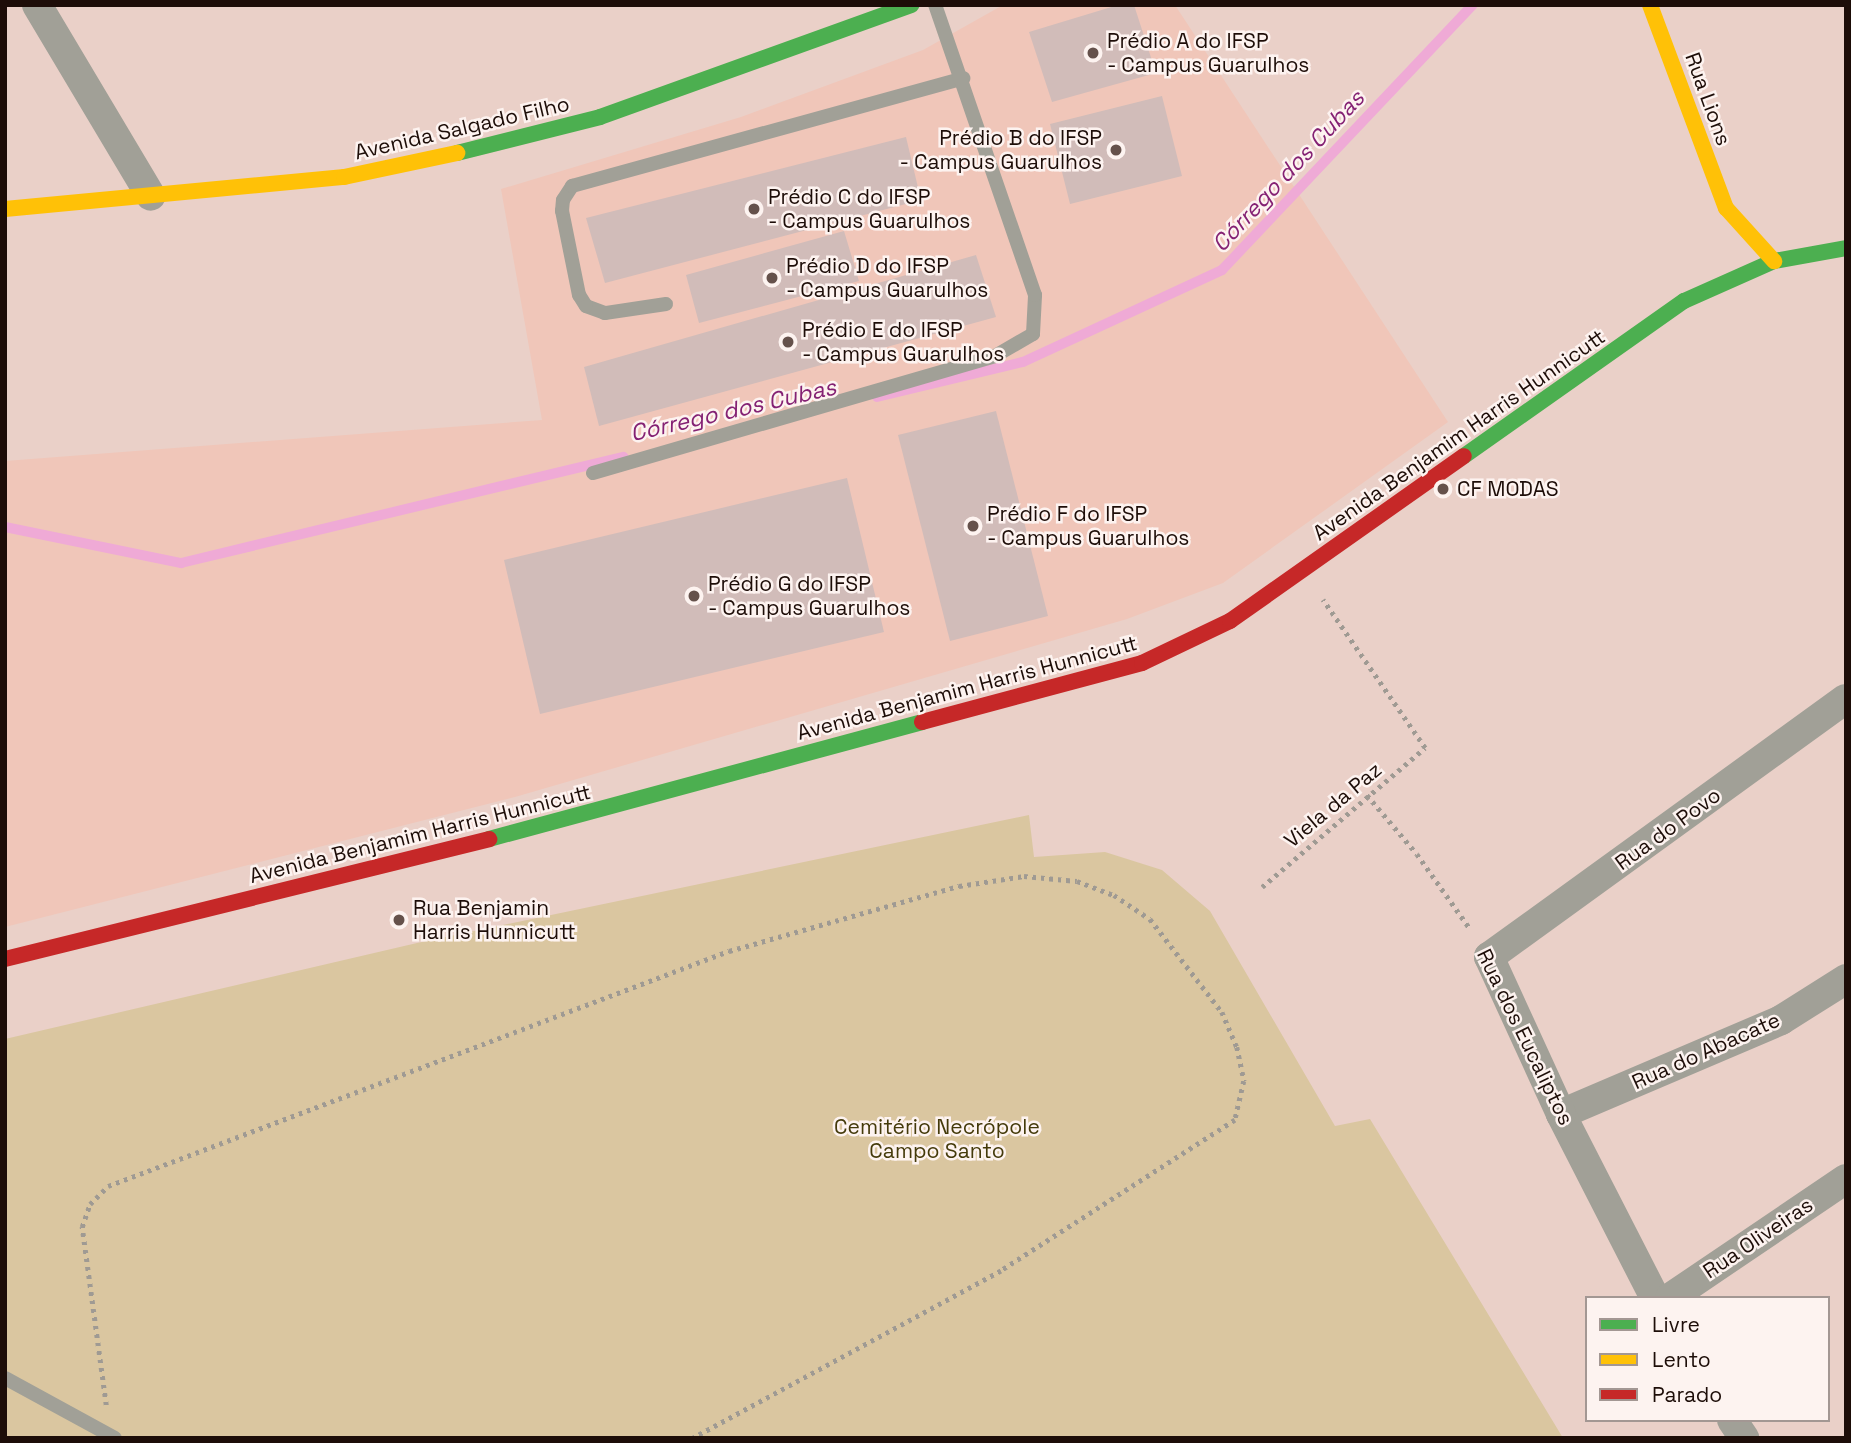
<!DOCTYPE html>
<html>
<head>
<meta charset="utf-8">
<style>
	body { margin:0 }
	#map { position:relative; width:1851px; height:1443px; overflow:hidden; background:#ead0c8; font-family:"Space Grotesk",sans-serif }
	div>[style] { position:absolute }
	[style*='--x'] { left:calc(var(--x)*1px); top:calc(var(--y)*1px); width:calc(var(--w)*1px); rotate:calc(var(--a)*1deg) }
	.built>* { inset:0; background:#f0c6b9 }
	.green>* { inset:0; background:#dac6a0 }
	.stream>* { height:10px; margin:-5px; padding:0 5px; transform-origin:5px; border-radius:5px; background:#efaad6 }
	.building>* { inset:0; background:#d1bcb9 }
	.path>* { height:4.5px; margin-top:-2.25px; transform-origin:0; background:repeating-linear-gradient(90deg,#9f9a93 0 3.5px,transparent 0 8.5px) }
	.lane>* { height:14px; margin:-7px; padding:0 7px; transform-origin:7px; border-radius:7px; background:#a1a097 }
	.street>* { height:30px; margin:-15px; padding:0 15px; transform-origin:15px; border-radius:15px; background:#a1a097 }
	.fast>* { height:16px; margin:-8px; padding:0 8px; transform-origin:8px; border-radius:8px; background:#4caf50 }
	.slow>* { height:16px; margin:-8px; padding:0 8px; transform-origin:8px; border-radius:8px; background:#ffc107 }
	.jam>* { height:16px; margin:-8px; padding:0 8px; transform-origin:8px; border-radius:8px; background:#c62828 }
	.dots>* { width:19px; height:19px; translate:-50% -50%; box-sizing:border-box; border:4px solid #fdf3f0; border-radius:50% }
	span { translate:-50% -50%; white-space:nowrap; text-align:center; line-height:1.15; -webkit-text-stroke:5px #fdf3f0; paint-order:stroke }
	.poi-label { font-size:21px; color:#1d0d08 }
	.left { translate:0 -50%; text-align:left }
	.right { translate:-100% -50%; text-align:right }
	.street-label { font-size:21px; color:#1d0d08 }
	.park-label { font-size:21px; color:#443a0a }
	.water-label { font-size:23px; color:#842173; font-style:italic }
	.frame { position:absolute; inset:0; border:7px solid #1d0d08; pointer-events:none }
	.legend { position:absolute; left:1585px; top:1296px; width:245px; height:126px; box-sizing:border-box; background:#fdf3f0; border:2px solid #a39793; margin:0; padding:9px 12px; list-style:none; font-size:21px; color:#1d0d08 }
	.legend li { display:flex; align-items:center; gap:14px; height:35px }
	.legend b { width:35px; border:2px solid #a39793 }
</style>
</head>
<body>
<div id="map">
	<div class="built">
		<div style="clip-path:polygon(1003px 5px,1175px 5px,1448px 422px,1223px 583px,1127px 619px,515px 797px,5px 927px,5px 461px,542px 420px,501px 189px,741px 117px,923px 50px)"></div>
	</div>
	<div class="green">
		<div style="clip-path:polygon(1029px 815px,1034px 857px,1105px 852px,1162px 870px,1210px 911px,1335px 1126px,1370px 1119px,1563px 1438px,5px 1438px,5px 1039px,417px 943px)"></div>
	</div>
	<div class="stream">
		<div style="--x:877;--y:397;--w:150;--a:-13.5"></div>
		<div style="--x:1023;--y:362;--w:219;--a:-24.8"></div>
		<div style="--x:1222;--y:270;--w:365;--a:-46.6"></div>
		<div style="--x:5;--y:527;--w:180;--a:11.6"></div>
		<div style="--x:181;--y:563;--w:455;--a:-13.5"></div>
	</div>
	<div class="building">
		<div style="clip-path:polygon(1118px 5px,1134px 5px,1156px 73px,1052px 102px,1029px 32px)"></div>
		<div style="clip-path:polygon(1162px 96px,1182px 176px,1070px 204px,1050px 124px)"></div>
		<div style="clip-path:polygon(906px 137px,921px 200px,605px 283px,586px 218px)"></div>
		<div style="clip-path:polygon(844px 231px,859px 281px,699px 323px,686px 275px)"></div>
		<div style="clip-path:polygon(976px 255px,996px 317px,599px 426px,584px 367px)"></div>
		<div style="clip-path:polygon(996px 411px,1048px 616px,950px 641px,898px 435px)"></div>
		<div style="clip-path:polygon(847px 478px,884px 632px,540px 714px,504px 560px)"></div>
	</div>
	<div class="path">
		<div style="--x:1367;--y:795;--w:77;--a:49.7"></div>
		<div style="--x:1417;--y:854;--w:93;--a:54.6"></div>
		<div style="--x:1262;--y:887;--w:214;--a:-40.5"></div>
		<div style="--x:1425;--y:748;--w:180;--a:-124.6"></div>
		<div style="--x:106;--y:1405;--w:180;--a:-97.7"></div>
		<div style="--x:82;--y:1227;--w:24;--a:-71"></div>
		<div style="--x:90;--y:1204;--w:25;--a:-45"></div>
		<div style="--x:108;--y:1186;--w:664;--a:-20.73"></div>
		<div style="--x:729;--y:951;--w:239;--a:-15.8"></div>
		<div style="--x:959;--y:886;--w:66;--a:-8.7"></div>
		<div style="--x:1024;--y:876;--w:53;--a:5.4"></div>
		<div style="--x:1077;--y:881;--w:40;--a:21"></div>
		<div style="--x:1114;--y:895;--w:43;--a:33.7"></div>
		<div style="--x:1150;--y:919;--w:118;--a:52.3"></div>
		<div style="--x:1222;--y:1012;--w:38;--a:67"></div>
		<div style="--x:1237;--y:1047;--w:35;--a:78"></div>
		<div style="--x:1244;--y:1081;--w:40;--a:103"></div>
		<div style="--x:1235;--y:1120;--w:278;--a:147.2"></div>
		<div style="--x:1001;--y:1271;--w:350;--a:151.5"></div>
	</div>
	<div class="lane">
		<div style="--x:666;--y:304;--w:62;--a:171.6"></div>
		<div style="--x:605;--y:313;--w:20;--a:-160"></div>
		<div style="--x:586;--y:306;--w:13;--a:-122"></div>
		<div style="--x:579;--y:295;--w:86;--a:-101.4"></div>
		<div style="--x:562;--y:211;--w:11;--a:-85"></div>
		<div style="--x:563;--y:200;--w:17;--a:-57"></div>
		<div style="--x:572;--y:186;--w:406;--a:-15.4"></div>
		<div style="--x:593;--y:473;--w:419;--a:-16.2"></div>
		<div style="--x:995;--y:356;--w:44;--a:-30.1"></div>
		<div style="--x:1033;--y:334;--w:39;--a:-87"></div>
		<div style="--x:1035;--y:295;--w:307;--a:-109"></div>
		<div style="--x:5;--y:1378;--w:125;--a:28.6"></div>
	</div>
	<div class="street">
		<div style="--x:37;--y:5;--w:222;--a:59.2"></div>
		<div style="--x:1561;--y:1114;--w:239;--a:-23.1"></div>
		<div style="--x:1781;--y:1020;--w:77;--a:-32.2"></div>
		<div style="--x:1655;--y:1298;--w:207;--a:-117.1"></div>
		<div style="--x:1561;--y:1114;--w:173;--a:-114.6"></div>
		<div style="--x:1489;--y:957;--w:440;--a:-35.9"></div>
		<div style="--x:1670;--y:1298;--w:212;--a:-34.1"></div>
		<div style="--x:1732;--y:1420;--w:22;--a:56"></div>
	</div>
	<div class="fast">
		<div style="--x:457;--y:153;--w:147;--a:-14.1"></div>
		<div style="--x:600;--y:117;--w:331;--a:-19.8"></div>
		<div style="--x:1464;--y:456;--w:269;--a:-35.2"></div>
		<div style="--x:1684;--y:301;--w:98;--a:-24"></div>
		<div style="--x:1774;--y:261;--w:73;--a:-10.2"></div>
		<div style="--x:489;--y:839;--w:449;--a:-15.1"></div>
	</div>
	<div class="slow">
		<div style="--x:1650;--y:5;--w:217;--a:69.5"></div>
		<div style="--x:1726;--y:208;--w:72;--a:47.8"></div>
		<div style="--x:5;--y:209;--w:341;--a:-5.4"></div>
		<div style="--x:344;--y:177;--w:116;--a:-12"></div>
	</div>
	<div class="jam">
		<div style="--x:922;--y:722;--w:228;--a:-15"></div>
		<div style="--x:1142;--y:663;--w:98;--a:-25.5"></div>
		<div style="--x:1230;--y:621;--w:286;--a:-35.2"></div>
		<div style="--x:5;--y:959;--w:499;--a:-13.9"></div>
	</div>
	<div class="dots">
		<div style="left:1093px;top:53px;background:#65514b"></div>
		<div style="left:1116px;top:150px;background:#65514b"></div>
		<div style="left:754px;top:209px;background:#65514b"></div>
		<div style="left:772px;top:278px;background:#65514b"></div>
		<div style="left:788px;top:342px;background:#65514b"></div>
		<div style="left:1443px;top:489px;background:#65514b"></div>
		<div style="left:973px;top:526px;background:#65514b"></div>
		<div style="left:694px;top:596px;background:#65514b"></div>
		<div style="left:399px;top:920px;background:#65514b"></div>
	</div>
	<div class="poi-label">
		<span class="left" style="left:1107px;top:53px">Prédio A do IFSP<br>- Campus Guarulhos</span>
		<span class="right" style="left:1102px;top:150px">Prédio B do IFSP<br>- Campus Guarulhos</span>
		<span class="left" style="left:768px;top:209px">Prédio C do IFSP<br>- Campus Guarulhos</span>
		<span class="left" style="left:786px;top:278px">Prédio D do IFSP<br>- Campus Guarulhos</span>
		<span class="left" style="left:802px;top:342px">Prédio E do IFSP<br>- Campus Guarulhos</span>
		<span class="left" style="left:1457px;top:489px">CF MODAS</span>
		<span class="left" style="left:987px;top:526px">Prédio F do IFSP<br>- Campus Guarulhos</span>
		<span class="left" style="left:708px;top:596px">Prédio G do IFSP<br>- Campus Guarulhos</span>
		<span class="left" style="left:413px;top:920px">Rua Benjamin<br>Harris Hunnicutt</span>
	</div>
	<div class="street-label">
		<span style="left:1708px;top:99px;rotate:70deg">Rua Lions</span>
		<span style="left:462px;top:128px;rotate:-13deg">Avenida Salgado Filho</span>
		<span style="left:1459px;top:435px;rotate:-35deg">Avenida Benjamim Harris Hunnicutt</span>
		<span style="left:967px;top:688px;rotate:-15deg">Avenida Benjamim Harris Hunnicutt</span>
		<span style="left:1333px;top:805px;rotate:-40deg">Viela da Paz</span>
		<span style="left:1668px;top:829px;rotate:-36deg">Rua do Povo</span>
		<span style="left:420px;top:834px;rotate:-14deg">Avenida Benjamim Harris Hunnicutt</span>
		<span style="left:1525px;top:1037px;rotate:64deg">Rua dos Eucaliptos</span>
		<span style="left:1706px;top:1051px;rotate:-24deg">Rua do Abacate</span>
		<span style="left:1758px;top:1238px;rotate:-34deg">Rua Oliveiras</span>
	</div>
	<div class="park-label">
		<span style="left:937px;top:1139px">Cemitério Necrópole<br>Campo Santo</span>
	</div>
	<div class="water-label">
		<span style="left:1288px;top:171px;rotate:-47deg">Córrego dos Cubas</span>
		<span style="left:733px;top:410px;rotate:-13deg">Córrego dos Cubas</span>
	</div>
	<div class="frame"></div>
	<ul class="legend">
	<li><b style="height:9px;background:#4caf50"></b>Livre</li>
	<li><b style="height:9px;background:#ffc107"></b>Lento</li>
	<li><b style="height:9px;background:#c62828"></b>Parado</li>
	</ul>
</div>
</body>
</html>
